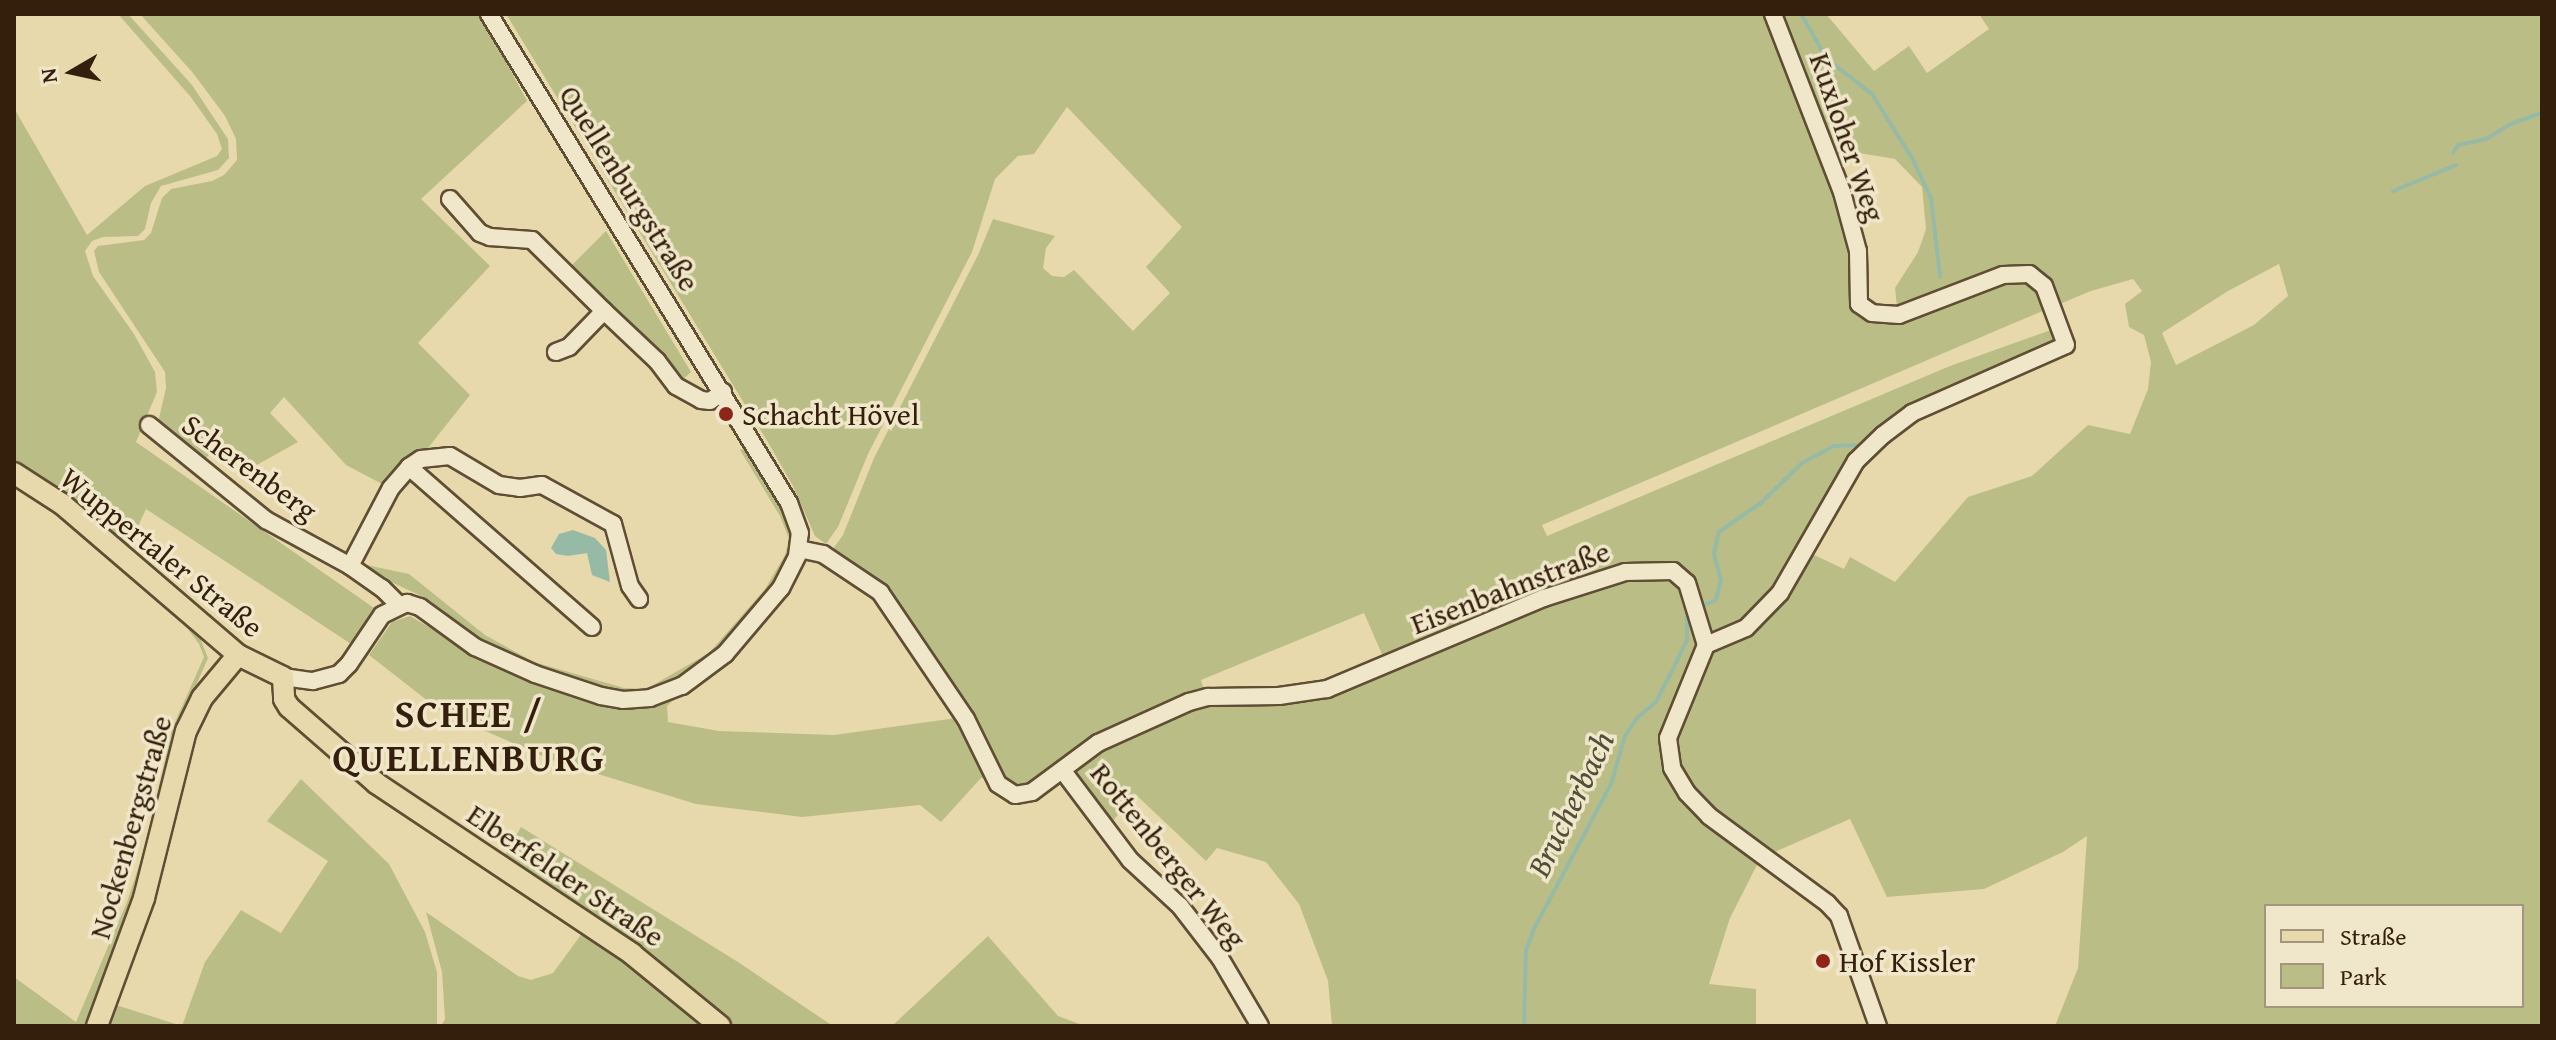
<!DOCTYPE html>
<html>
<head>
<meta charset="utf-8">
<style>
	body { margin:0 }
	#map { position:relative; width:2556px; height:1040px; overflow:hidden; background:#e8d9ac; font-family:"Gentium Book Plus",serif }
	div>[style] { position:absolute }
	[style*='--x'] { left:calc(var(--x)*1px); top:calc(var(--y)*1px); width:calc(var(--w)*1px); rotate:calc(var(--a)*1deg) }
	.green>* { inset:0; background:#babe86 }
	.water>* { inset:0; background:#97baa7 }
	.stream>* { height:4px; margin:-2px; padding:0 2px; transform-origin:2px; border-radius:2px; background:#97baa7 }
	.roads { filter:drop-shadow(2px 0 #604e34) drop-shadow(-2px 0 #604e34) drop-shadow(0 2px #604e34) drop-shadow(0 -2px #604e34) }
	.minor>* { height:16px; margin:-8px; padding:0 8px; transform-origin:8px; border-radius:8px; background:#f0e6c9 }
	.major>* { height:20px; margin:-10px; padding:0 10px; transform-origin:10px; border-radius:10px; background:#e8d9ac }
	.dots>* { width:22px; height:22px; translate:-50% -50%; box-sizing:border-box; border:4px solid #f0e6c9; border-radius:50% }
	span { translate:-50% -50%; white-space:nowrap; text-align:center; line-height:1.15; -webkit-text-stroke:7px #f0e6c9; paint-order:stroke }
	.street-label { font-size:30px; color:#331f0c }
	.poi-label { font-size:30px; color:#331f0c }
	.left { translate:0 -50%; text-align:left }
	.water-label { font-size:32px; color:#514e3a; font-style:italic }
	.district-label { font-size:38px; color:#331f0c; font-weight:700; letter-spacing:2px }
	.frame { position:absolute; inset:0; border:16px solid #331f0c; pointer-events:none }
	.legend { position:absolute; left:2264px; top:904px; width:260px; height:104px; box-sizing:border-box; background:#f0e6c9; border:2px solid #a4967d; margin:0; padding:10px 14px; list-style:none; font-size:24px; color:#331f0c }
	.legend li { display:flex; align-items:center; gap:16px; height:40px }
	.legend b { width:40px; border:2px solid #a4967d }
	.north { position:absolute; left:32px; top:32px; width:80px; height:80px; -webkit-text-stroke:6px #f0e6c9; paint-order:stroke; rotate:261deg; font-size:22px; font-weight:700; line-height:32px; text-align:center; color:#331f0c }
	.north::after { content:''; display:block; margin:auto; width:28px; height:36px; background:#331f0c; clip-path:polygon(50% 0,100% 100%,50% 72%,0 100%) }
</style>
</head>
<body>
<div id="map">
	<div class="green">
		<div style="clip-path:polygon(118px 14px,128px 14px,192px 85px,228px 139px,229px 158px,218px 170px,161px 186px,151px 203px,145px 229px,138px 236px,103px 237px,92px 241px,85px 251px,93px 276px,134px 334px,155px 372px,157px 392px,136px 442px,374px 608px,351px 644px,146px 509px,129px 546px,71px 499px,14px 464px,14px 108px,87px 235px,145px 186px,217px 156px,222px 149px,217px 134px,190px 96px)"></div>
		<div style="clip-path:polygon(140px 14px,480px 14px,527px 101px,421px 199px,490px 266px,418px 343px,470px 395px,424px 453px,384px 485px,346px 465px,284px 397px,270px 413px,298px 442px,253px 467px,222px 442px,204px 460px,157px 427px,166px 388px,165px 372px,99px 272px,94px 251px,98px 246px,144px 240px,151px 233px,162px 198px,171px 189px,212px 181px,224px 175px,237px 160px,236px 139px,225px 116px,193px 73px)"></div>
		<div style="clip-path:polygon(evenodd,506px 14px,1826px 14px,1874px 71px,1909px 46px,1927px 73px,1989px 29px,1979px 14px,2542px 14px,2542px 1026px,2055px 1026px,2078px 968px,2087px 836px,2063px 852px,1984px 889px,1887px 897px,1850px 819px,1768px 855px,1711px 813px,1683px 778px,1673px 745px,1709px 654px,1749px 631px,1785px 596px,1810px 553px,1844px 569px,1850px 557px,1895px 582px,1968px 497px,2032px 476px,2088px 425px,2130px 434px,2148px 389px,2151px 362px,2144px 335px,2129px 327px,2125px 304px,2142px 291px,2133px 279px,2091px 291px,2007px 326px,1542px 525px,1547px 536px,1950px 366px,2059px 327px,2059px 345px,1977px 377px,1908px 411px,1854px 457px,1780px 592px,1747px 624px,1722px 636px,1708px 637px,1690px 583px,1673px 567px,1626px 568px,1565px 586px,1568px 595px,1600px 583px,1647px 575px,1670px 575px,1680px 583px,1691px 605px,1700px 651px,1668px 736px,1669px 765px,1679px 785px,1706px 818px,1760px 859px,1730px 918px,1709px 984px,1756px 989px,1756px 1026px,1332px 1026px,1328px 981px,1299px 904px,1266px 862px,1217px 848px,1206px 861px,1134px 793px,1108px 828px,1071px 773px,1100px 748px,1193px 706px,1307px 698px,1332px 692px,1445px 646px,1442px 634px,1384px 659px,1364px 613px,1201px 680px,1205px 693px,1099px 738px,1046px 779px,1023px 788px,981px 778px,941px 822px,920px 805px,802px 817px,696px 804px,549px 759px,442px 712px,369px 655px,392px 622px,410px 616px,500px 668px,590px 702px,628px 708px,662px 702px,681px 693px,667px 706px,668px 722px,719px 731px,834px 735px,971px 716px,965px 698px,931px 658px,896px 601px,882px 586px,833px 549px,843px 535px,874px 458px,978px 255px,993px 219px,1055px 236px,1046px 248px,1043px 268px,1052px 276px,1064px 277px,1074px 270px,1133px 331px,1170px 293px,1146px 267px,1182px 227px,1067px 107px,1034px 154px,1018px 156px,995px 179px,972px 252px,868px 454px,838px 527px,826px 544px,815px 536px,793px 486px,769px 444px,506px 14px,1847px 151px,1895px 159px,1922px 187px,1926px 229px,1918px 252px,1895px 288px,1898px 317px,1882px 322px,1864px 314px,1856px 292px,1854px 253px,1829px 157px,1847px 151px,506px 14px,2279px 264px,2288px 296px,2254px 325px,2176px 365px,2162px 333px,2228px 291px,2279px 264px,506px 14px,2266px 906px,2522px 906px,2522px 1006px,2266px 1006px,2266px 906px)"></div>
		<div style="clip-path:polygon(606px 231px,691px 372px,679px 383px,568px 269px)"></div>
		<div style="clip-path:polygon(748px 446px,784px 509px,794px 536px,792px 549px,772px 590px,725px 645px,685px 676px,656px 691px,624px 694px,571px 681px,488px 647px,426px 598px,360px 568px,357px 563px,409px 574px,485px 635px,534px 662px,624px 688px,646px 689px,709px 653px,765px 589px,785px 555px,789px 539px,780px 516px,740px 450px)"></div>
		<div style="clip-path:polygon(181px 620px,200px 638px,208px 658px,170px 746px,133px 901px,88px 1026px,14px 1026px,14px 977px,76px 1022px,127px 902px,145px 847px,172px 729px,204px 657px,199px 644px)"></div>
		<div style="clip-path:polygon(301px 779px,389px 864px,425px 932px,437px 972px,437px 1026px,109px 1026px,116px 1005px,182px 1026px,205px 962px,241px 910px,281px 933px,328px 861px,267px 821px)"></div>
		<div style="clip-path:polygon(521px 827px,738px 962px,833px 1026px,730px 1026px,630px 945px,504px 856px)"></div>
		<div style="clip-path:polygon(426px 912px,518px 976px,531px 980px,553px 973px,583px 932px,706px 1026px,441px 1026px,445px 1019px,442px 972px)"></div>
		<div style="clip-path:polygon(988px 936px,1058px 1016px,1085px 1026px,892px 1026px)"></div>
	</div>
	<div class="water">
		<div style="clip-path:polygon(573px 530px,595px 538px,606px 550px,610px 582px,592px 575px,587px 553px,568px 556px,556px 554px,551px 548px,559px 534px)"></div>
	</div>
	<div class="stream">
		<div style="--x:1801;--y:14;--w:52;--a:60"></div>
		<div style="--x:1827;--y:59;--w:57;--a:37.9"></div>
		<div style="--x:1872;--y:94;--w:75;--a:58"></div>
		<div style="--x:1912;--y:158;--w:44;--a:64.6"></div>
		<div style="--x:1931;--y:198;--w:79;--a:83.4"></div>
		<div style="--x:2453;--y:153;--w:9;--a:-58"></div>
		<div style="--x:2458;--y:145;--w:29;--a:-12"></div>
		<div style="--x:2486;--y:139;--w:29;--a:-31"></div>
		<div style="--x:2511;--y:124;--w:33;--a:-20"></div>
		<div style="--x:2393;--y:191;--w:68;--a:-22.4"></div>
		<div style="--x:1702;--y:606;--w:15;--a:-23"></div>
		<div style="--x:1716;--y:600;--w:21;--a:-76"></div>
		<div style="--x:1721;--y:580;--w:28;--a:-105"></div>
		<div style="--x:1714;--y:553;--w:22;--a:-77"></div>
		<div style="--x:1719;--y:532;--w:52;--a:-34.9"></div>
		<div style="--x:1762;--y:502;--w:56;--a:-44.3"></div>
		<div style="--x:1802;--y:463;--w:36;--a:-28"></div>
		<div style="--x:1834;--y:446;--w:21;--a:-3"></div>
		<div style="--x:1524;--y:1026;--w:76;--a:-88.5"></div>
		<div style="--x:1526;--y:950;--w:25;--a:-69"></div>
		<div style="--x:1535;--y:927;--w:162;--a:-62"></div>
		<div style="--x:1611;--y:784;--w:50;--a:-73.7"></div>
		<div style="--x:1625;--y:736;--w:23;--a:-56"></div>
		<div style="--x:1638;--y:717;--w:23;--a:-40"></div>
		<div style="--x:1656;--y:702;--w:30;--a:-63"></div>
		<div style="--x:1670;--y:675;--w:39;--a:-64"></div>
		<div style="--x:1687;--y:640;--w:28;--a:-90"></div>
	</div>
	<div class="roads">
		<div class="minor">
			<div style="--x:450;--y:199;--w:45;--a:48.6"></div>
			<div style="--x:480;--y:233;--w:11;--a:22"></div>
			<div style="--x:490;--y:237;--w:42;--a:4.1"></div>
			<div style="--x:532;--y:240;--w:101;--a:44.6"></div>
			<div style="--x:604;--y:311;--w:50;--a:134.2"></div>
			<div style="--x:569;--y:347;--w:14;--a:159"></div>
			<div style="--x:604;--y:311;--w:73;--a:43.3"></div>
			<div style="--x:657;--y:361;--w:31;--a:53"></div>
			<div style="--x:676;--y:386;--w:29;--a:29"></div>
			<div style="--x:701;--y:400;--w:9;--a:6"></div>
			<div style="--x:710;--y:401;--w:16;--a:-35"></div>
			<div style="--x:149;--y:425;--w:151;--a:39.1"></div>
			<div style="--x:266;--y:520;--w:96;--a:28.7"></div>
			<div style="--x:350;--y:566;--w:39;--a:35"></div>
			<div style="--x:382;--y:588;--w:24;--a:45"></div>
			<div style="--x:409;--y:467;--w:243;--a:41.2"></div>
			<div style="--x:799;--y:549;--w:25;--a:12"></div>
			<div style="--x:823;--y:554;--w:69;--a:33.7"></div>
			<div style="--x:880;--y:592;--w:153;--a:55.9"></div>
			<div style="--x:966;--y:719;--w:72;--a:63.8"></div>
			<div style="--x:998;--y:784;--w:20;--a:33"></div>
			<div style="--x:1015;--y:795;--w:17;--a:-10"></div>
			<div style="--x:1032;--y:792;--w:82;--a:-36.6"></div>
			<div style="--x:1098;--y:743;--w:100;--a:-24.3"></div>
			<div style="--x:1189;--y:702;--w:20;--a:-15"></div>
			<div style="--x:1208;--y:697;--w:71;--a:-0.8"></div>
			<div style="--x:1279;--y:696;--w:49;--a:-8.3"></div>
			<div style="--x:1327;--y:689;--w:235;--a:-22.8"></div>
			<div style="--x:1544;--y:598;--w:85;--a:-17.8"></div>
			<div style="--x:1625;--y:572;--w:48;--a:-1.2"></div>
			<div style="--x:1673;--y:571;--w:18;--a:41"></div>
			<div style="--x:1687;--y:583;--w:65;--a:73"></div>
			<div style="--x:350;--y:566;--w:88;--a:-62.3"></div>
			<div style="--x:391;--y:488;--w:28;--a:-49"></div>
			<div style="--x:409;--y:467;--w:14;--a:-34"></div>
			<div style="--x:421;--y:459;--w:29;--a:-6"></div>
			<div style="--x:450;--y:456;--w:57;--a:30.6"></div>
			<div style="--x:499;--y:485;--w:21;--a:8"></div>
			<div style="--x:520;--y:488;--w:22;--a:-8"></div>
			<div style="--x:542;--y:485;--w:81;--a:28.8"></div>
			<div style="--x:613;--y:524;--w:64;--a:74.7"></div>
			<div style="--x:630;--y:586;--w:16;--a:55"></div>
			<div style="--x:1706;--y:645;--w:43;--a:-23"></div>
			<div style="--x:1746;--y:628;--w:49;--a:-45.8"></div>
			<div style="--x:1780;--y:593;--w:152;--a:-60.1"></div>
			<div style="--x:1856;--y:461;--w:37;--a:-44"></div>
			<div style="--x:1883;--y:435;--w:36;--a:-37"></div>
			<div style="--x:1912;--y:413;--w:168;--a:-23.8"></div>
			<div style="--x:2066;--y:345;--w:63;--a:-110.4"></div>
			<div style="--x:2044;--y:286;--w:19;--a:-141"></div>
			<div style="--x:2029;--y:274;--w:26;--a:178"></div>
			<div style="--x:2003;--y:275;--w:111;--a:159"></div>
			<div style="--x:1899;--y:315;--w:27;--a:-176"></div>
			<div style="--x:1872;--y:313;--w:16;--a:-145"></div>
			<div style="--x:1859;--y:304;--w:53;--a:-91.1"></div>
			<div style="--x:1858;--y:251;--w:61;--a:-105.2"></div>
			<div style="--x:1842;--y:192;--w:191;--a:-111.2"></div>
			<div style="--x:1706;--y:645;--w:100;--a:112.2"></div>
			<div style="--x:1668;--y:738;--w:30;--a:82"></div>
			<div style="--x:1672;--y:768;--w:29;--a:59"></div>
			<div style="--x:1687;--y:793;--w:32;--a:46"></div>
			<div style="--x:1709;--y:816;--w:147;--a:36.4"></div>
			<div style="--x:1827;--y:903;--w:18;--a:47"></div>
			<div style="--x:1839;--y:916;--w:117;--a:70.5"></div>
			<div style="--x:283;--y:677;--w:30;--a:8"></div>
			<div style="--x:313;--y:681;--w:27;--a:-15"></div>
			<div style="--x:339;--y:674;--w:14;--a:-45"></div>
			<div style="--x:349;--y:664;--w:59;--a:-56"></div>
			<div style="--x:382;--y:615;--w:28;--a:-26"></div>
			<div style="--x:407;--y:603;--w:14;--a:17"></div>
			<div style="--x:420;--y:607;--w:68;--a:36"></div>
			<div style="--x:475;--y:647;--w:66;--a:24.2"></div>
			<div style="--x:535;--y:674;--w:70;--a:18.4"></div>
			<div style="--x:601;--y:696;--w:22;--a:10"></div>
			<div style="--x:623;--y:700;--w:27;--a:-4"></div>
			<div style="--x:650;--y:698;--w:34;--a:-21"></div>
			<div style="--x:682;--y:686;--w:54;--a:-36.7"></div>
			<div style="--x:725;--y:654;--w:87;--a:-49.7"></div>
			<div style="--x:781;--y:588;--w:36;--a:-63"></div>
			<div style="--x:797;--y:556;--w:23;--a:-83"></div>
			<div style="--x:800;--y:533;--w:32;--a:-110"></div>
			<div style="--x:789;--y:503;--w:574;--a:-121.53"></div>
			<div style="--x:1063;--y:771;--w:111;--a:53"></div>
			<div style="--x:1130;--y:860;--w:68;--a:42.6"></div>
			<div style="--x:1180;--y:906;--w:66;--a:52.4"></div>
			<div style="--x:1220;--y:958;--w:79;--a:59.5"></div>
		</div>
		<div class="major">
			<div style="--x:14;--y:473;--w:57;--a:32.9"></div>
			<div style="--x:62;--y:504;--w:232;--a:40.6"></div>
			<div style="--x:238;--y:655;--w:50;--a:26.1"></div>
			<div style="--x:283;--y:677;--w:22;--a:87"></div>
			<div style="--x:284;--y:699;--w:9;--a:58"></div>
			<div style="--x:289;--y:707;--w:116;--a:41.1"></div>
			<div style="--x:376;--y:783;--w:308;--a:33.7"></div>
			<div style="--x:632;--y:954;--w:114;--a:39.3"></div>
			<div style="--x:97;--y:1026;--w:136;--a:-69.8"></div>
			<div style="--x:144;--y:898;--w:172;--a:-75.9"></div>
			<div style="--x:186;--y:731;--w:37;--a:-64"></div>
			<div style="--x:202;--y:698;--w:56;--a:-50.1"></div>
		</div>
	</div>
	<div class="dots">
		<div style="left:726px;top:414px;background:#8f2418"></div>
		<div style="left:1823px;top:961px;background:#8f2418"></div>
	</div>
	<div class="street-label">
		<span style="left:1848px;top:137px;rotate:71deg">Kuxloher Weg</span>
		<span style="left:630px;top:188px;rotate:58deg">Quellenburgstraße</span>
		<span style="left:250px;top:467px;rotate:36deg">Scherenberg</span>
		<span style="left:162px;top:552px;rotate:39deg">Wuppertaler Straße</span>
		<span style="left:1510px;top:587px;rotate:-21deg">Eisenbahnstraße</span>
		<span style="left:130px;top:827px;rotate:-74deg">Nockenbergstraße</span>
		<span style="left:1169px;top:855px;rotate:51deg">Rottenberger Weg</span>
		<span style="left:566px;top:875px;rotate:34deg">Elberfelder Straße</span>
	</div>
	<div class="poi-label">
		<span class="left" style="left:742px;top:414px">Schacht Hövel</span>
		<span class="left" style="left:1839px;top:961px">Hof Kissler</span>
	</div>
	<div class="water-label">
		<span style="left:1571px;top:804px;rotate:-64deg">Brucherbach</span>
	</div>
	<div class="district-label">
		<span style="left:469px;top:736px">SCHEE /<br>QUELLENBURG</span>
	</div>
	<div class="frame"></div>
	<ul class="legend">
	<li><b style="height:10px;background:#e8d9ac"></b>Straße</li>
	<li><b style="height:22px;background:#babe86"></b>Park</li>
	</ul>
	<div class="north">N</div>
</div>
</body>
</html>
